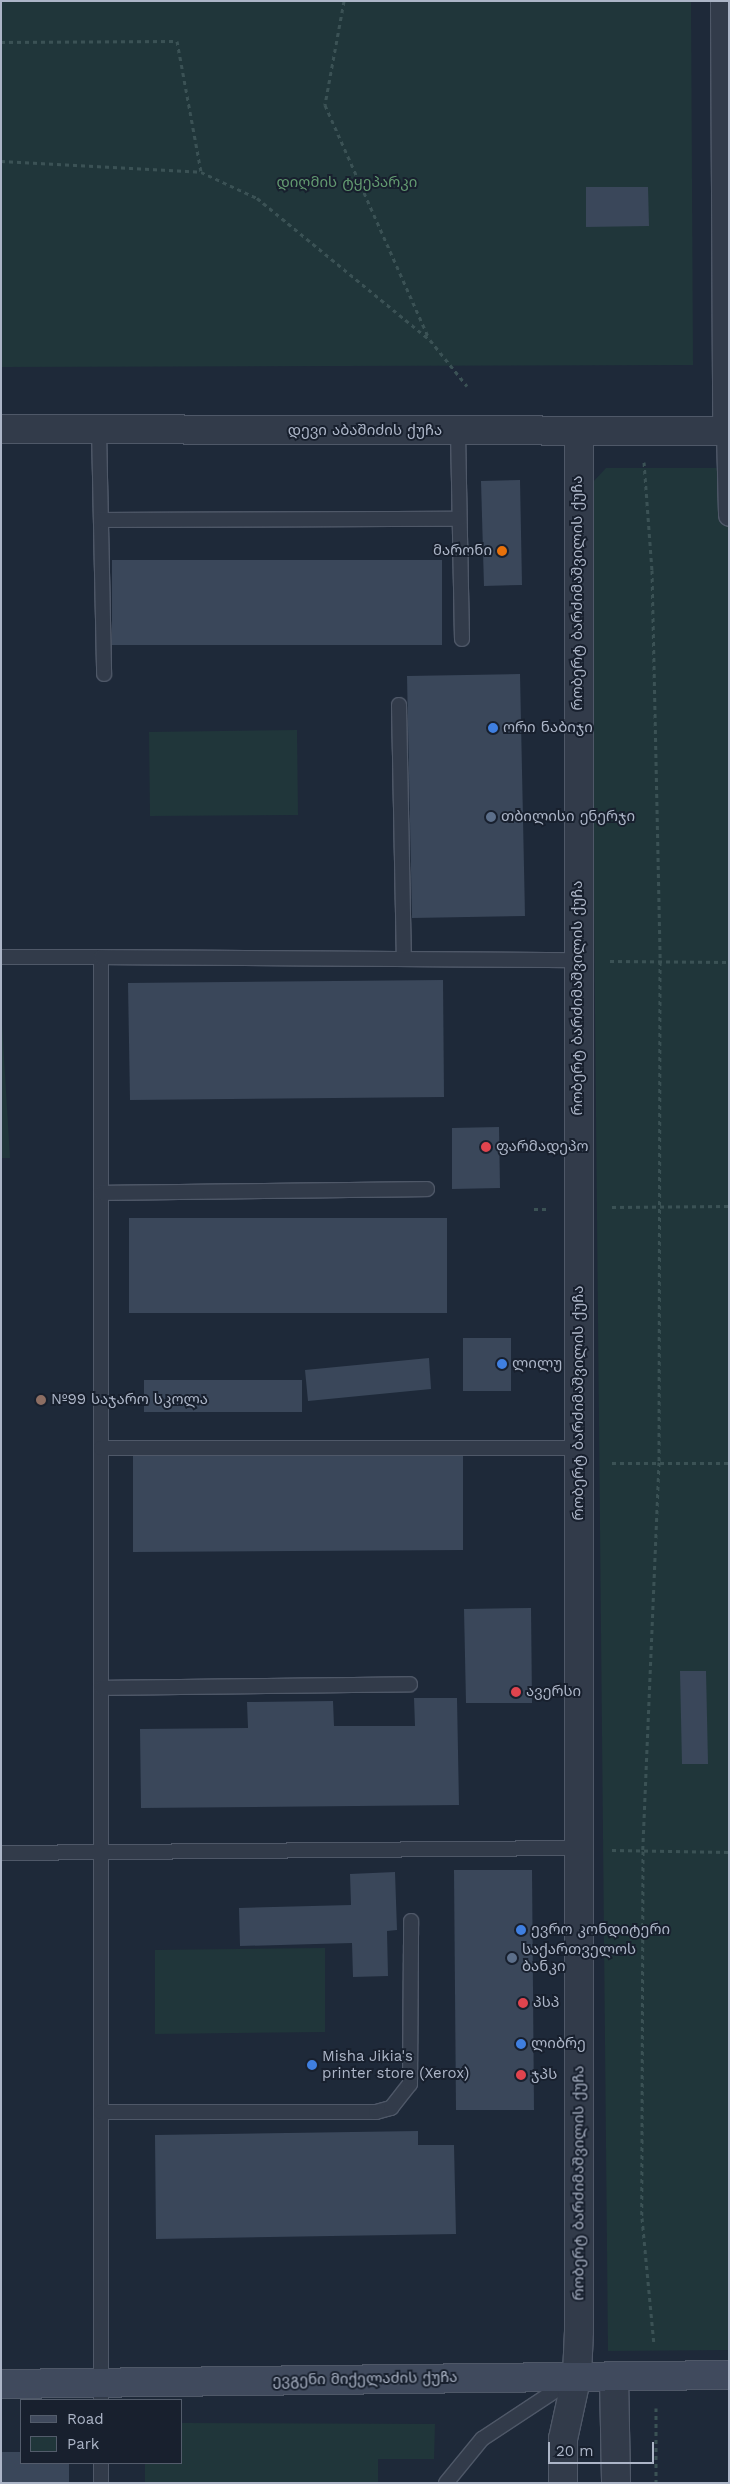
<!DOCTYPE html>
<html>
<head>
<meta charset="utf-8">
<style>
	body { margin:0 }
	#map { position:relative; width:730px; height:2484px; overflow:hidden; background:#1e2939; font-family:"Work Sans","Noto Sans Georgian",sans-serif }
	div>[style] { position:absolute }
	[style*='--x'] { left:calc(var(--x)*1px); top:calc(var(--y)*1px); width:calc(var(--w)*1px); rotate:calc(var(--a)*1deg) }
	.green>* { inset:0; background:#20363a }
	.building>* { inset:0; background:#3a475a }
	.path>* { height:3px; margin-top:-1.5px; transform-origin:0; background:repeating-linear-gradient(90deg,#3b5255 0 4px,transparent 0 8px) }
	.roads { filter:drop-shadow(1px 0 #4f5868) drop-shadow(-1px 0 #4f5868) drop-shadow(0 1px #4f5868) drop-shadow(0 -1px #4f5868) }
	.service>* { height:14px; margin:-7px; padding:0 7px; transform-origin:7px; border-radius:7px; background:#323b4a }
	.pedestrian>* { height:21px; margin:-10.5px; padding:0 10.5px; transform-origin:10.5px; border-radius:10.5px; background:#323b4a }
	.tertiary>* { height:28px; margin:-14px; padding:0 14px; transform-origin:14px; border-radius:14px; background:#323b4a }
	.secondary>* { height:28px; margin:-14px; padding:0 14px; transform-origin:14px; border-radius:14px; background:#404a5d }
	.dots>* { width:14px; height:14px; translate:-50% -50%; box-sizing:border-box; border:2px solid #18202e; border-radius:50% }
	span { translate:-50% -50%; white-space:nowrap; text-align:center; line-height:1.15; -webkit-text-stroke:4px #18202e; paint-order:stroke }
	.park-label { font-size:15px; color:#629970 }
	.street-label { font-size:15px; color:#acb5c7 }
	.poi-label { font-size:15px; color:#acb5c7 }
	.right { translate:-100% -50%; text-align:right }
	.left { translate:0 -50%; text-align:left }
	.frame { position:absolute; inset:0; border:2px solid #acb5c7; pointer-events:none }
	.legend { position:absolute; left:20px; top:2399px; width:162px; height:65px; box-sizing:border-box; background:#18202e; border:1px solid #535c6b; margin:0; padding:6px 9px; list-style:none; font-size:15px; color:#acb5c7 }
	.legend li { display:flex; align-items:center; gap:10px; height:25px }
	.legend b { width:25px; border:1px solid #535c6b }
	.scale { position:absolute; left:548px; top:2442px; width:106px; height:22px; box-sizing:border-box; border:2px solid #acb5c7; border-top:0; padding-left:6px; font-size:15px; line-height:18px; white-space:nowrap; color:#acb5c7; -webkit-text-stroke:4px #18202e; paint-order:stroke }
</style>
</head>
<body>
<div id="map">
	<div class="green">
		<div style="clip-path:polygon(1px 1px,691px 1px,693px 365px,1px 367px)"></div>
		<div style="clip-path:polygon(606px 468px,729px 468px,729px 2350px,608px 2351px,590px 496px,593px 482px)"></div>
		<div style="clip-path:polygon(297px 730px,298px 815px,150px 816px,149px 732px)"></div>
		<div style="clip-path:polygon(1px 1007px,10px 1158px,1px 1158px)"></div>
		<div style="clip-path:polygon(325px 1948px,325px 2032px,155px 2034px,155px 1950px)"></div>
		<div style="clip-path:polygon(181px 2423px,435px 2424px,434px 2459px,378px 2459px,378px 2483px,145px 2483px,145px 2463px,181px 2463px)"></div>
	</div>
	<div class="building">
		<div style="clip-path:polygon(586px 187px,648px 187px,649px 226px,586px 227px)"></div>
		<div style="clip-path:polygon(520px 480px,522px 585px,484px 586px,481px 481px)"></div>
		<div style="clip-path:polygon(112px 560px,442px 560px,442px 645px,112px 645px)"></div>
		<div style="clip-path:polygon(520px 674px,525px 916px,412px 918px,407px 676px)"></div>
		<div style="clip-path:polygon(443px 980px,444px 1097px,130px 1100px,128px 983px)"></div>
		<div style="clip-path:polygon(499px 1127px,500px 1188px,452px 1189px,452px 1128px)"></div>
		<div style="clip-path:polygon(129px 1218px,447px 1218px,447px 1313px,129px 1313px)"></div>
		<div style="clip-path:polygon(463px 1338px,511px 1338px,511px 1391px,463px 1391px)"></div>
		<div style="clip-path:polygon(429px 1358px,431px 1389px,308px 1401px,305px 1370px)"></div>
		<div style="clip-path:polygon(144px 1380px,302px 1380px,302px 1412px,144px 1412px)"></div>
		<div style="clip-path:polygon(463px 1453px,463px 1550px,133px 1552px,133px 1456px)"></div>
		<div style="clip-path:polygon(531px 1608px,532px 1703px,466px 1703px,464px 1609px)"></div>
		<div style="clip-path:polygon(680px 1671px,706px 1671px,708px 1764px,682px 1764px)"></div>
		<div style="clip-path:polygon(414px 1698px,457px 1698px,459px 1805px,141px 1808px,140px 1729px,248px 1728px,247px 1702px,333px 1701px,334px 1726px,415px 1726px)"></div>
		<div style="clip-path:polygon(454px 1870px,532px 1870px,534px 2110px,456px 2110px)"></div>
		<div style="clip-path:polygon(395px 1872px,397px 1930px,387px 1931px,388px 1976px,353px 1977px,352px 1943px,240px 1946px,239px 1908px,351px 1905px,350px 1874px)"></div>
		<div style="clip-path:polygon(418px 2131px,418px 2145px,454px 2145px,456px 2234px,156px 2239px,155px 2135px)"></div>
		<div style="clip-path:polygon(1px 2452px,21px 2452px,21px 2463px,69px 2463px,69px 2483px,1px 2483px)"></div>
	</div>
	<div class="path">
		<div style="--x:344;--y:1;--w:106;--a:100.4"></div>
		<div style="--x:325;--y:105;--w:256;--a:66"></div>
		<div style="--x:1;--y:42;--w:176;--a:-0.3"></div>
		<div style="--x:177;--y:41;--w:133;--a:79.6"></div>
		<div style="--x:1;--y:161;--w:200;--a:3.1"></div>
		<div style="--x:201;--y:172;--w:62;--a:24.9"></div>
		<div style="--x:257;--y:198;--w:224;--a:39.4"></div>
		<div style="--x:430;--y:340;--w:59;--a:51.2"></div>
		<div style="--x:644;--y:462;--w:108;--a:85.8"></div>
		<div style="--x:652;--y:570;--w:391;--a:88.8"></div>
		<div style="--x:660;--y:961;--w:501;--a:90.11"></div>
		<div style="--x:659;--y:1462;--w:389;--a:92.4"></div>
		<div style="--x:643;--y:1851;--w:367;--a:90.2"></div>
		<div style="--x:642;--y:2218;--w:127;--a:84.6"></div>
		<div style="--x:610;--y:961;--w:119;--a:0.5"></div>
		<div style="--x:612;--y:1207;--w:117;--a:-0.5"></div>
		<div style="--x:534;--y:1209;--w:14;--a:0"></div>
		<div style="--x:612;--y:1463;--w:117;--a:0"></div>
		<div style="--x:612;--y:1850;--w:117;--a:1"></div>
		<div style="--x:656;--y:2408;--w:75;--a:90"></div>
	</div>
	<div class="roads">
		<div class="service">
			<div style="--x:99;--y:429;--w:245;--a:88.8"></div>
			<div style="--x:458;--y:431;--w:208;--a:88.9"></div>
			<div style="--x:101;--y:520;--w:358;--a:-0.2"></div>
			<div style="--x:399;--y:705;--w:254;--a:88.9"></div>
			<div style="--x:1;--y:957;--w:100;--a:0"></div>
			<div style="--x:101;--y:957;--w:1443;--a:90"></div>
			<div style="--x:101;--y:957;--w:476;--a:0.4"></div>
			<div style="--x:101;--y:1193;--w:326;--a:-0.7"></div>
			<div style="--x:101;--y:1448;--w:478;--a:0"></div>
			<div style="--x:101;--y:1688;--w:309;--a:-0.7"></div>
			<div style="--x:1;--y:1853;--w:578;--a:-0.5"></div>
			<div style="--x:101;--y:2112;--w:275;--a:0"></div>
			<div style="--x:376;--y:2112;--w:16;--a:-15"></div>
			<div style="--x:391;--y:2108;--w:31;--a:-52"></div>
			<div style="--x:410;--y:2084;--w:163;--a:-89.6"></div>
			<div style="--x:101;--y:2463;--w:20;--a:90"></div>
			<div style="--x:446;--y:2483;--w:57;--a:-50.7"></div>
			<div style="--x:482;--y:2439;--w:105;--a:-33.4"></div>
		</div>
		<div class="pedestrian">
			<div style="--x:727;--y:431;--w:84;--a:88.6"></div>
		</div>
		<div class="tertiary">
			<div style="--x:725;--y:1;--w:430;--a:89.7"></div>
			<div style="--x:1;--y:429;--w:728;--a:0.16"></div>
			<div style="--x:614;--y:2376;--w:107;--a:88.9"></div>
			<div style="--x:563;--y:2483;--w:44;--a:-90"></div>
			<div style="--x:563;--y:2439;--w:66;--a:-77.7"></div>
			<div style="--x:577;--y:2375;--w:44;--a:-87.4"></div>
			<div style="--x:579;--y:2331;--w:1900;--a:-90"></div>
		</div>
		<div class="secondary">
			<div style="--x:1;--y:2384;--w:728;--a:-0.71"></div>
		</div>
	</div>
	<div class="dots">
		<div style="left:502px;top:551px;background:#e8710a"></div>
		<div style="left:493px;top:728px;background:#3f7fe0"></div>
		<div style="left:491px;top:817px;background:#5c6f8a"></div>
		<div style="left:486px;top:1147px;background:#e0444e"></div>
		<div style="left:502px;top:1364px;background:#3f7fe0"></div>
		<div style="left:41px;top:1400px;background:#8d6e63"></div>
		<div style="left:516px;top:1692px;background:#e0444e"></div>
		<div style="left:521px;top:1930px;background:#3f7fe0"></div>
		<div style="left:512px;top:1958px;background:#5c6f8a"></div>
		<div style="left:523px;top:2003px;background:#e0444e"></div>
		<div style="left:521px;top:2044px;background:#3f7fe0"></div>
		<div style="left:312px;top:2065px;background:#3f7fe0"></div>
		<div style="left:521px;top:2075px;background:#e0444e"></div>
	</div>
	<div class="park-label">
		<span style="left:347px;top:183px">დიღმის ტყეპარკი</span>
	</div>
	<div class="street-label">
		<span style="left:365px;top:431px">დევი აბაშიძის ქუჩა</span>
		<span style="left:578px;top:593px;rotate:-90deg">რობერტ ბარძიმაშვილის ქუჩა</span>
		<span style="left:578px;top:998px;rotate:-90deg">რობერტ ბარძიმაშვილის ქუჩა</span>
		<span style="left:579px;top:1403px;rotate:-90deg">რობერტ ბარძიმაშვილის ქუჩა</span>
		<span style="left:579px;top:2183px;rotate:-90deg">რობერტ ბარძიმაშვილის ქუჩა</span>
		<span style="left:365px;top:2379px;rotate:-1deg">ევგენი მიქელაძის ქუჩა</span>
	</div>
	<div class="poi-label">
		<span class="right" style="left:492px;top:551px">მარონი</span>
		<span class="left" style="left:503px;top:728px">ორი ნაბიჯი</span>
		<span class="left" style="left:501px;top:817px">თბილისი ენერჯი</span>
		<span class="left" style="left:496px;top:1147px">ფარმადეპო</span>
		<span class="left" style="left:512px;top:1364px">ლილუ</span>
		<span class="left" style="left:51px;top:1400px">№99 საჯარო სკოლა</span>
		<span class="left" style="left:526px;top:1692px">ავერსი</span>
		<span class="left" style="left:531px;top:1930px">ევრო კონდიტერი</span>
		<span class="left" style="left:522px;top:1958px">საქართველოს<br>ბანკი</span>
		<span class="left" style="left:533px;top:2003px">პსპ</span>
		<span class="left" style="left:531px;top:2044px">ლიბრე</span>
		<span class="left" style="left:322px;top:2065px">Misha Jikia's<br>printer store (Xerox)</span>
		<span class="left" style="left:531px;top:2075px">ჯპს</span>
	</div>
	<div class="frame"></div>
	<ul class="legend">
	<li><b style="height:6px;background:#404a5d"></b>Road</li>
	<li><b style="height:14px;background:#20363a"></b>Park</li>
	</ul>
	<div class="scale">20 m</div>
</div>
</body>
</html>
